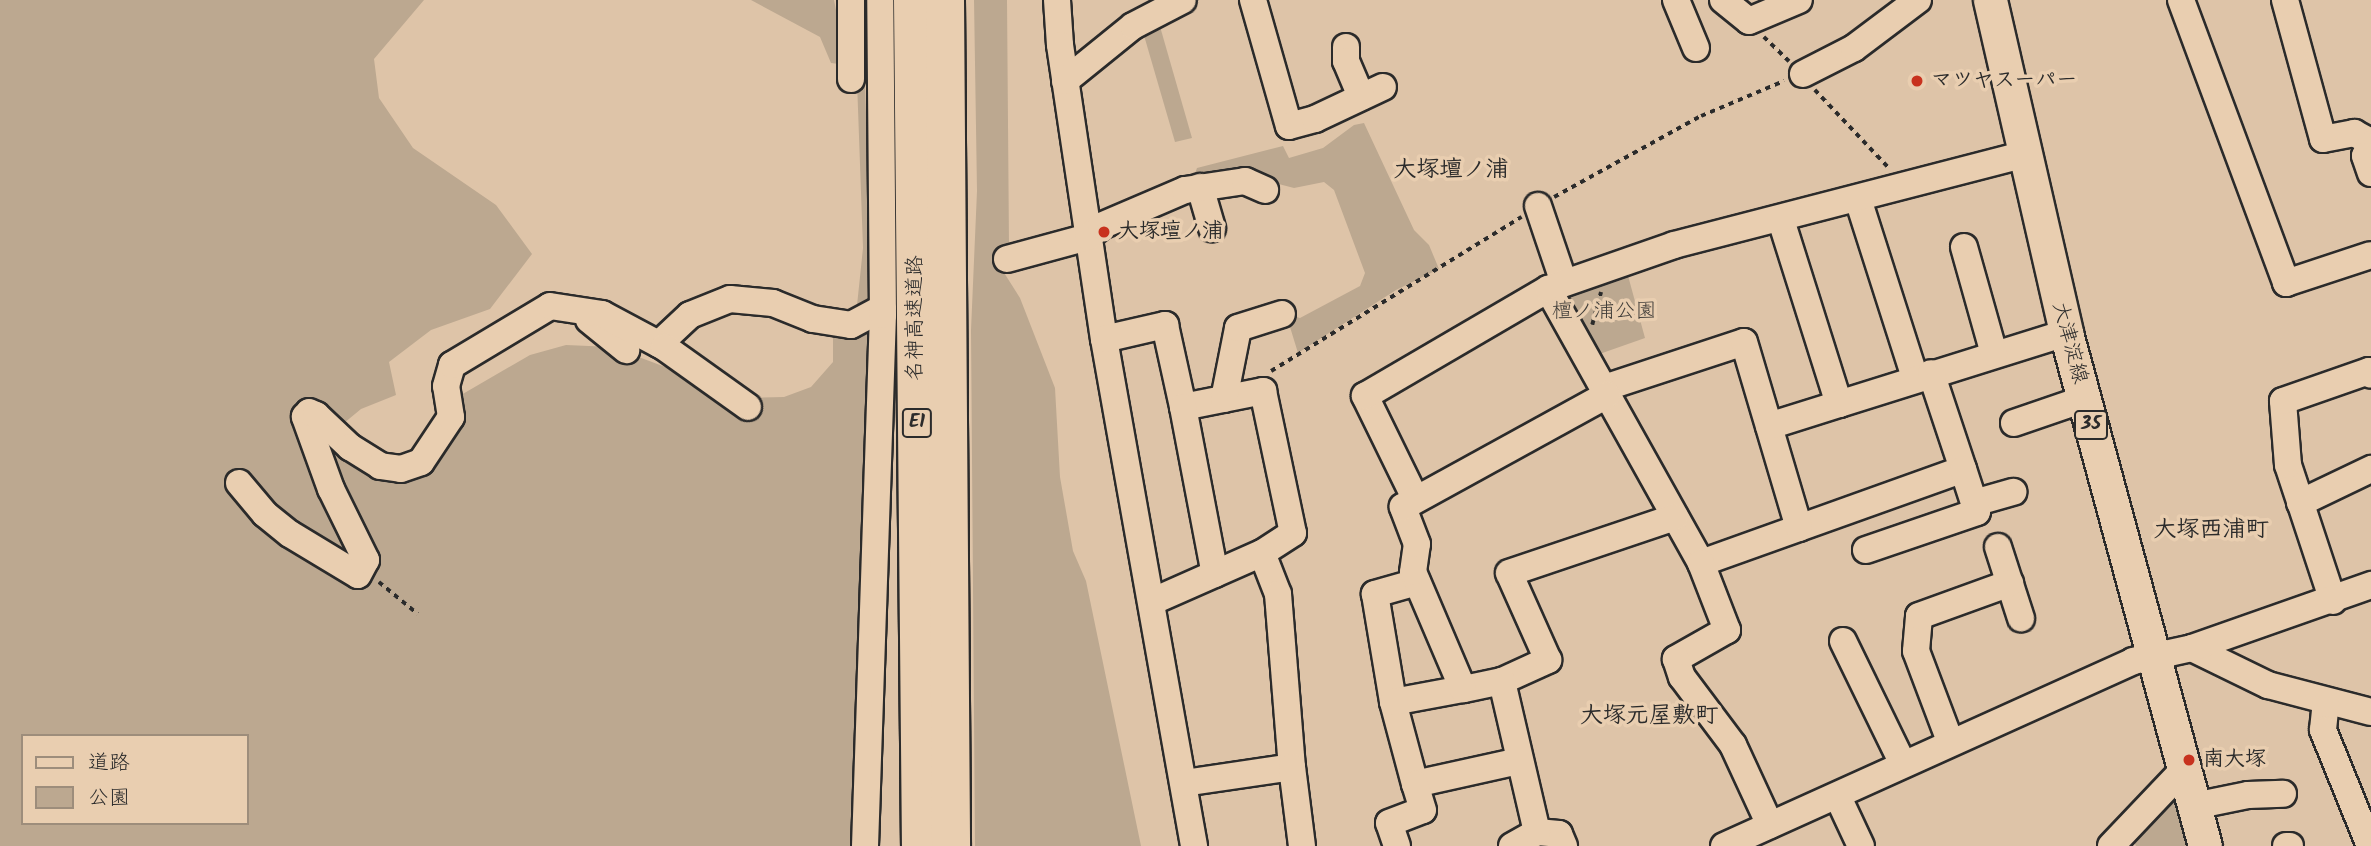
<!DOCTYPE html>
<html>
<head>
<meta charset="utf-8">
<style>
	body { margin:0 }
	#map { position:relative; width:2371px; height:846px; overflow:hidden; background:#dec4a8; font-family:Kalam,"Klee One",sans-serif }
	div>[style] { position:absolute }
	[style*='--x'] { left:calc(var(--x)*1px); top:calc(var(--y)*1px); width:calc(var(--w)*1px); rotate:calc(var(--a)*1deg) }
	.green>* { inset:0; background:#bca890 }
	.path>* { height:3.5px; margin-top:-1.75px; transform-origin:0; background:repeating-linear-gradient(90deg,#2b2b2b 0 5px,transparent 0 10px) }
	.roads { filter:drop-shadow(2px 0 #2b2b2b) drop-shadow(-2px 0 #2b2b2b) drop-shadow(0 2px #2b2b2b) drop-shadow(0 -2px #2b2b2b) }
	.minor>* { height:26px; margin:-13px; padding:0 13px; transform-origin:13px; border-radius:13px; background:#e9ceb0 }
	.major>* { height:33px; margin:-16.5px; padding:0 16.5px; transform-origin:16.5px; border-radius:16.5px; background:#e9ceb0 }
	.highway>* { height:38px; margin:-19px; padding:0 19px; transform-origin:19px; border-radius:19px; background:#e9ceb0 }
	.dots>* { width:19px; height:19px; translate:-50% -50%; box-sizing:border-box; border:4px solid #e9ceb0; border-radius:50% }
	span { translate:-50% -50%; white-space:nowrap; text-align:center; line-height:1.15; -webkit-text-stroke:7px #e9ceb0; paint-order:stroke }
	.shield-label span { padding:2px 5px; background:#e9ceb0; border:2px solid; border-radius:5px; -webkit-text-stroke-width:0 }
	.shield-label { font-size:19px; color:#2b2b2b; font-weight:700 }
	.poi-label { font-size:21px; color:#2b2b2b; font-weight:700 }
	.left { translate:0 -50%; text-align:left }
	.park-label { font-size:21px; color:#413e3a }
	.street-label { font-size:21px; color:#2b2b2b }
	.neighbourhood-label { font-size:23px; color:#2b2b2b; font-weight:700 }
	.legend { position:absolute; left:21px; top:734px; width:228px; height:91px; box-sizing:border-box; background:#e9ceb0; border:2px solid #9d8d7b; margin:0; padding:9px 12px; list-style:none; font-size:21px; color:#2b2b2b }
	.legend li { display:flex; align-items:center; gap:14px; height:35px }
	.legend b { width:35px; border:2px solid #9d8d7b }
</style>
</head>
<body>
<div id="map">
	<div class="green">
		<div style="clip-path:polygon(evenodd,0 0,424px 0,374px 59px,379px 98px,413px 148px,496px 205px,532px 254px,490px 309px,431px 330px,389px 362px,396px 395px,361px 409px,338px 428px,393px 465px,422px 449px,461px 395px,530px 355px,566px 345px,612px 347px,748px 398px,784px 397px,811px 387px,833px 362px,833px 332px,873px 333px,856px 846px,0 846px,0 0,23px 736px,247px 736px,247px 823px,23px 823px,23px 736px)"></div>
		<div style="clip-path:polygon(751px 0,834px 0,847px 65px,831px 63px,820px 37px)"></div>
		<div style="clip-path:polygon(974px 0,1007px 0,1009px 246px,1001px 268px,1020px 298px,1055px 388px,1060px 477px,1073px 551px,1086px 581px,1141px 846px,975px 846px,971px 330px,977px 191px)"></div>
		<div style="clip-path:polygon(1159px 23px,1192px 138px,1175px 142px,1143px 32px)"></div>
		<div style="clip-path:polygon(864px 52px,871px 267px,869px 303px,856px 315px,863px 248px,857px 81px)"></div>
		<div style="clip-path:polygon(1364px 123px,1414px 230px,1429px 245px,1439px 269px,1396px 290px,1298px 353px,1286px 314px,1300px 318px,1360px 286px,1365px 273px,1334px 190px,1324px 182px,1294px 188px,1251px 177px,1193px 179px,1197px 168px,1283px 146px,1289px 158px,1323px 148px,1354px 125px)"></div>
		<div style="clip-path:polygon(1627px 272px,1645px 338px,1591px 357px,1563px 290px)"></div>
		<div style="clip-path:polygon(2172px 793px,2183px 796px,2196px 846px,2136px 846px,2131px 836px)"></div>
	</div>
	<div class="path">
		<div style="--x:1764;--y:37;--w:35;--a:44"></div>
		<div style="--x:1815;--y:90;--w:108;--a:46.5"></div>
		<div style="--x:1554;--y:197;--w:168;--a:-28.9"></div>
		<div style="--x:1701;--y:116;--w:90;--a:-22.9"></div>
		<div style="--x:1592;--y:325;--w:34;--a:-75"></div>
		<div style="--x:1271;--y:371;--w:294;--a:-31.6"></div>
		<div style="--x:379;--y:582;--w:50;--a:39.4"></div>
	</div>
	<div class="roads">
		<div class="minor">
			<div style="--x:1057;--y:0;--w:45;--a:86.2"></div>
			<div style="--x:1060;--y:45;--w:297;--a:81.5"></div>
			<div style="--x:1104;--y:339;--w:515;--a:79.93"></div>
			<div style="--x:1253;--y:0;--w:131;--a:74.1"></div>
			<div style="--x:1289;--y:126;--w:27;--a:-15"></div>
			<div style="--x:1315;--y:119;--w:75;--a:-25.2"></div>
			<div style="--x:1676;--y:0;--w:52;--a:67.4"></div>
			<div style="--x:1723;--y:0;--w:33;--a:39"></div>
			<div style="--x:1749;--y:21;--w:54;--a:-22.8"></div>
			<div style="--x:2181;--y:0;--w:302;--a:69.6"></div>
			<div style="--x:2286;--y:283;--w:89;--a:-18.2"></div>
			<div style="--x:2285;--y:0;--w:144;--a:74.7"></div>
			<div style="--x:2323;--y:139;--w:32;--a:-11"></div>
			<div style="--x:2354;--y:133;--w:19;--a:28"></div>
			<div style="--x:1346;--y:47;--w:14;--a:90"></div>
			<div style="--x:1346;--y:61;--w:39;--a:67"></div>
			<div style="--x:1803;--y:74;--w:57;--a:-27"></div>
			<div style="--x:1854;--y:48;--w:80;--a:-36.9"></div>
			<div style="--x:851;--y:79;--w:79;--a:-90"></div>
			<div style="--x:1065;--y:81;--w:87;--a:-39"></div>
			<div style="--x:1133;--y:26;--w:56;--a:-27.5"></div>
			<div style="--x:2371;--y:144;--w:13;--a:117"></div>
			<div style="--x:2365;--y:156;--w:18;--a:71"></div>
			<div style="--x:1200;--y:187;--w:43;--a:73.7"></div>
			<div style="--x:1858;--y:199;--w:188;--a:72.3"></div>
			<div style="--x:1538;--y:206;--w:81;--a:71.3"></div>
			<div style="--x:1781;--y:220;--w:193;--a:72.5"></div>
			<div style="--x:1839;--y:404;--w:238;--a:-17.4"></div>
			<div style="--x:1964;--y:247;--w:111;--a:74.3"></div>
			<div style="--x:1007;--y:259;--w:84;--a:-15.2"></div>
			<div style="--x:1088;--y:237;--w:17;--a:-40"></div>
			<div style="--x:1101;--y:226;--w:91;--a:-23.2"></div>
			<div style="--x:1185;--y:190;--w:61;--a:-8.5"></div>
			<div style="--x:1245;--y:181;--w:22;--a:24"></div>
			<div style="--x:1548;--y:289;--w:314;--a:60.8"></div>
			<div style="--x:1701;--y:563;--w:278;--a:-19.7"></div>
			<div style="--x:1963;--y:469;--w:101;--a:-108.4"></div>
			<div style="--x:589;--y:320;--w:48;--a:39"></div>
			<div style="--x:1104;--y:339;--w:63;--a:-12.9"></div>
			<div style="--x:1165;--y:325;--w:84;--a:77.6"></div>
			<div style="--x:1183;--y:407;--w:82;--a:-11.3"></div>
			<div style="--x:1263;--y:391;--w:145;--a:78.1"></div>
			<div style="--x:1293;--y:533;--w:37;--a:147"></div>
			<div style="--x:1262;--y:553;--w:119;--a:156.2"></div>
			<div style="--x:659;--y:344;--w:42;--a:-43.1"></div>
			<div style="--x:690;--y:315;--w:43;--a:-21.8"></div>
			<div style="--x:730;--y:299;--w:43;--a:5.3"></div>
			<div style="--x:773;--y:303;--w:43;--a:21.8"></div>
			<div style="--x:813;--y:319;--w:38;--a:9"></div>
			<div style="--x:851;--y:325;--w:36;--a:-28"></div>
			<div style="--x:1604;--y:388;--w:147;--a:-18.2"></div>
			<div style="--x:1744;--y:342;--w:194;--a:73.5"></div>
			<div style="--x:1224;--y:399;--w:72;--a:-78.8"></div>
			<div style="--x:1238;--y:328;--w:46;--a:-17.7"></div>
			<div style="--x:1183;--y:407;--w:170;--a:79.2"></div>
			<div style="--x:2014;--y:423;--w:74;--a:-18.9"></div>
			<div style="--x:1769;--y:426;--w:73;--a:-17.4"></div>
			<div style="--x:239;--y:483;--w:40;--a:50"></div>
			<div style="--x:265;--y:514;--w:32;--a:39"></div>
			<div style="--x:290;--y:534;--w:79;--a:31.1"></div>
			<div style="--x:358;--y:575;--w:17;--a:-62"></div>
			<div style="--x:366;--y:560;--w:79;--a:-116.2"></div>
			<div style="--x:331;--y:489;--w:77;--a:-109.9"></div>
			<div style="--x:305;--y:417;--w:6;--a:-51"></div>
			<div style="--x:309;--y:412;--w:8;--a:23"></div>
			<div style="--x:316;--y:415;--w:47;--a:43.3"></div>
			<div style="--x:350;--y:447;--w:36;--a:32"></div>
			<div style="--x:380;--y:466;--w:21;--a:8"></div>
			<div style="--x:401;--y:469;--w:21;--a:-19"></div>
			<div style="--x:421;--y:462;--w:54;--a:-56.3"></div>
			<div style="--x:451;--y:417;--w:31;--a:-99"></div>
			<div style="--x:446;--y:386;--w:22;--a:-74"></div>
			<div style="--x:452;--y:365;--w:114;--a:-31"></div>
			<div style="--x:550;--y:306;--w:53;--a:8.7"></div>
			<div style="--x:602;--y:314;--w:70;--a:28"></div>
			<div style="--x:664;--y:347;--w:103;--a:35.5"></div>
			<div style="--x:1415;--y:498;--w:114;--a:-116.1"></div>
			<div style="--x:1365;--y:396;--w:212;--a:-30.3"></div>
			<div style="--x:1548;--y:289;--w:133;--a:-19.2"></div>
			<div style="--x:1674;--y:245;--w:359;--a:-14.5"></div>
			<div style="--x:1974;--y:503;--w:41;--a:-15.8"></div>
			<div style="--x:2300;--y:503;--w:79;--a:-25.6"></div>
			<div style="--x:1998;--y:547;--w:75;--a:72.1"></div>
			<div style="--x:1866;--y:550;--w:117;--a:-18.9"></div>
			<div style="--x:1977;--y:512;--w:45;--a:-108"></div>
			<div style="--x:1262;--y:553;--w:44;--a:68.7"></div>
			<div style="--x:1278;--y:594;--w:174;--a:85.4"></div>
			<div style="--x:1701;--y:563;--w:72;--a:68.8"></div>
			<div style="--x:1727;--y:630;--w:59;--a:150.4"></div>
			<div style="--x:1676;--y:659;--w:19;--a:72"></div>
			<div style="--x:1682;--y:677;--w:85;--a:53.1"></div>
			<div style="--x:1733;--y:745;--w:88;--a:65.2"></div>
			<div style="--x:1417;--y:582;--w:44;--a:164.1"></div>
			<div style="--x:1375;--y:594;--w:109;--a:80.5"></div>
			<div style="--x:1393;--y:702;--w:85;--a:75"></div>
			<div style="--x:1415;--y:784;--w:107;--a:-12.5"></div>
			<div style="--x:2333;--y:601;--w:143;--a:-108.3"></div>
			<div style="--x:2288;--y:465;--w:64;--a:-94.5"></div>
			<div style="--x:2283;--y:401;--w:91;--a:-19.2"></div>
			<div style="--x:2369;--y:371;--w:4;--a:63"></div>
			<div style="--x:1843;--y:641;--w:137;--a:64"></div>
			<div style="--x:2192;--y:648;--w:85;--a:26"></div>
			<div style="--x:2268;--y:685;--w:106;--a:14.7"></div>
			<div style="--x:1502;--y:681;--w:51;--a:-24.5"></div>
			<div style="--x:1548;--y:660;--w:95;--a:-114.1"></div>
			<div style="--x:1509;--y:573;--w:175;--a:-18.6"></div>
			<div style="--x:2326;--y:701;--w:29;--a:96"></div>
			<div style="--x:2323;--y:730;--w:125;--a:67.9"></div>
			<div style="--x:1393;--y:702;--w:71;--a:-10.5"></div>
			<div style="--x:1950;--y:741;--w:96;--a:-110.7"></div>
			<div style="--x:1916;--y:651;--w:35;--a:-85"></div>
			<div style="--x:1919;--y:616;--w:97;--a:-19.9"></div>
			<div style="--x:1184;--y:783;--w:109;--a:-8.4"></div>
			<div style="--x:1292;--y:767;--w:80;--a:82.8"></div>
			<div style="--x:1838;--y:797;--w:54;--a:64.9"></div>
			<div style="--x:2194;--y:806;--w:55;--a:-11.5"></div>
			<div style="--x:2248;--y:795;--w:35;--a:-2"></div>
			<div style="--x:1537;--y:832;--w:22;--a:5"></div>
			<div style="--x:1559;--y:834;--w:13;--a:67"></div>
			<div style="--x:865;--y:846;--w:531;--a:-88.06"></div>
			<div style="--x:883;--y:315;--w:315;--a:-90.5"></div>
			<div style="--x:1397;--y:846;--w:24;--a:-109"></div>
			<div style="--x:1389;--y:823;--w:36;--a:-21"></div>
			<div style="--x:1423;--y:810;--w:27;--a:-107"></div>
			<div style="--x:1512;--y:846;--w:29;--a:-29"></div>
			<div style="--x:1537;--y:832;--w:155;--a:-103.1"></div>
			<div style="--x:1502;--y:681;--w:40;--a:168"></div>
			<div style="--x:1463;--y:689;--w:127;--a:-113.1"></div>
			<div style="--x:1413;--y:572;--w:28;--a:-82"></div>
			<div style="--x:1417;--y:544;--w:40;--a:-111"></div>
			<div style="--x:1403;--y:507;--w:233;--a:-28.8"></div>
			<div style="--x:1724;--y:846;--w:449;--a:-24.3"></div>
			<div style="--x:2133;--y:661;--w:60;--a:-12.4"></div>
			<div style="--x:2192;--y:648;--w:190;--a:-19.4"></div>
			<div style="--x:2111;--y:846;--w:106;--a:-46.5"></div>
			<div style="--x:2286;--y:846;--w:4;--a:0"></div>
		</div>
		<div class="major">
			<div style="--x:1990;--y:0;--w:342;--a:77.1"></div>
			<div style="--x:2066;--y:333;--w:531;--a:74.84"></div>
		</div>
		<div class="highway">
			<div style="--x:913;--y:0;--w:846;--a:89.46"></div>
			<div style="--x:945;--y:0;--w:846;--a:89.59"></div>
		</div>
	</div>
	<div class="dots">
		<div style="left:1917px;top:81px;background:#c8321e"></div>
		<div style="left:1104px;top:232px;background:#c8321e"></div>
		<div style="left:2189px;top:760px;background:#c8321e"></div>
	</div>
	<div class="shield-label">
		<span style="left:917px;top:423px">E1</span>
		<span style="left:2091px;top:425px">35</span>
	</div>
	<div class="poi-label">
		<span class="left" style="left:1931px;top:81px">マツヤスーパー</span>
		<span class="left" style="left:1118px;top:232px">大塚壇ノ浦</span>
		<span class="left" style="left:2203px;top:760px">南大塚</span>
	</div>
	<div class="park-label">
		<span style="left:1604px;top:312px">檀ノ浦公園</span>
	</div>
	<div class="street-label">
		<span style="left:916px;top:318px;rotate:-90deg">名神高速道路</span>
		<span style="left:2069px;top:343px;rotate:75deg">大津淀線</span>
	</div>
	<div class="neighbourhood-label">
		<span style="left:1451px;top:170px">大塚壇ノ浦</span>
		<span style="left:2211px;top:530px">大塚西浦町</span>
		<span style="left:1649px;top:716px">大塚元屋敷町</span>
	</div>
	<ul class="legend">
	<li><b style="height:9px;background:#e9ceb0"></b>道路</li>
	<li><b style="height:19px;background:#bca890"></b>公園</li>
	</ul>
</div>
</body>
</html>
